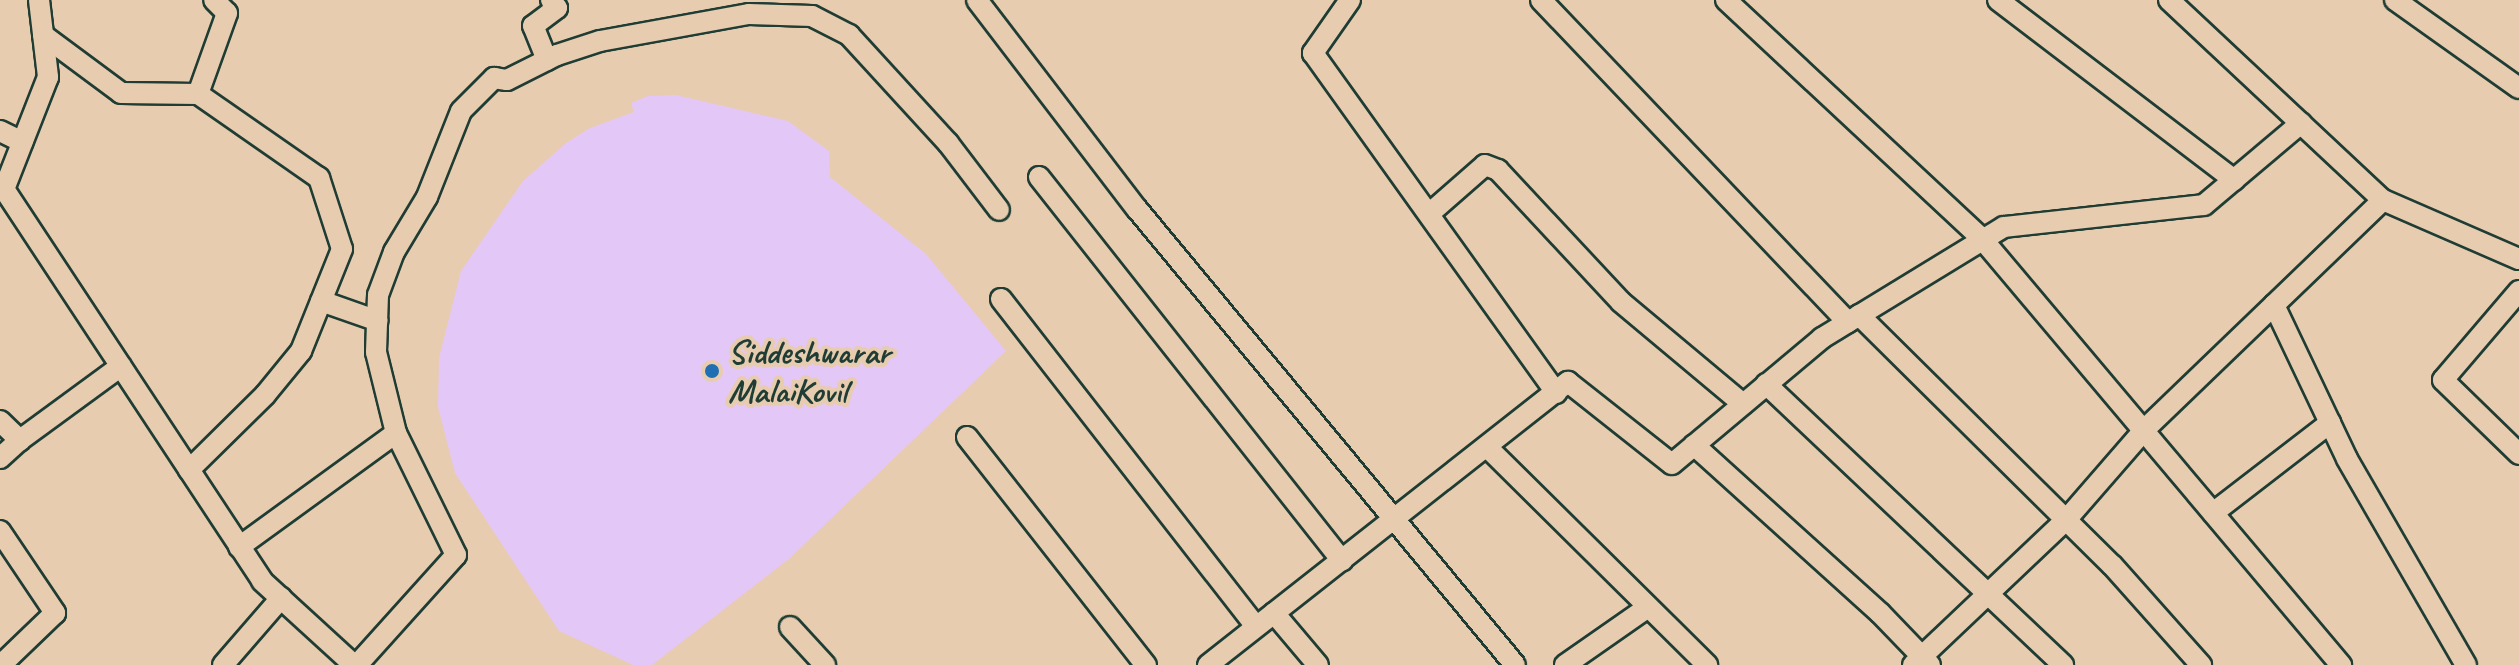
<!DOCTYPE html>
<html>
<head>
<meta charset="utf-8">
<style>
	body { margin:0 }
	#map { position:relative; width:2519px; height:665px; overflow:hidden; background:#e8ccaf; font-family:Caveat,sans-serif }
	div>[style] { position:absolute }
	[style*='--x'] { left:calc(var(--x)*1px); top:calc(var(--y)*1px); width:calc(var(--w)*1px); rotate:calc(var(--a)*1deg) }
	.building>* { inset:0; background:#e3c7f6 }
	.roads { filter:drop-shadow(2px 0 #1f3d34) drop-shadow(-2px 0 #1f3d34) drop-shadow(0 2px #1f3d34) drop-shadow(0 -2px #1f3d34) }
	.minor>* { height:20px; margin:-10px; padding:0 10px; transform-origin:10px; border-radius:10px; background:#e8ccaf }
	.dots>* { width:22px; height:22px; translate:-50% -50%; box-sizing:border-box; border:4px solid #e8ccaf; border-radius:50% }
	span { translate:-50% -50%; white-space:nowrap; text-align:center; line-height:1.15; -webkit-text-stroke:8px #e8ccaf; paint-order:stroke }
	.poi-label { font-size:34px; color:#1f3d34; font-weight:700 }
	.left { translate:0 -50%; text-align:left }
</style>
</head>
<body>
<div id="map">
	<div class="building">
		<div style="clip-path:polygon(676px 95px,788px 121px,829px 151px,830px 177px,926px 254px,1006px 351px,790px 558px,652px 665px,633px 665px,559px 631px,455px 473px,438px 407px,439px 358px,461px 271px,523px 181px,566px 143px,590px 128px,634px 112px,631px 103px,648px 96px)"></div>
	</div>
	<div class="roads">
		<div class="minor">
			<div style="--x:39;--y:0;--w:78;--a:83.3"></div>
			<div style="--x:48;--y:77;--w:120;--a:111.4"></div>
			<div style="--x:4;--y:189;--w:469;--a:56.6"></div>
			<div style="--x:262;--y:581;--w:125;--a:42.4"></div>
			<div style="--x:977;--y:0;--w:263;--a:52.6"></div>
			<div style="--x:1137;--y:209;--w:592;--a:50.34"></div>
			<div style="--x:1350;--y:0;--w:65;--a:124.9"></div>
			<div style="--x:1313;--y:53;--w:418;--a:54.4"></div>
			<div style="--x:1541;--y:0;--w:445;--a:46.4"></div>
			<div style="--x:1726;--y:0;--w:352;--a:43"></div>
			<div style="--x:1983;--y:240;--w:556;--a:49.89"></div>
			<div style="--x:1998;--y:0;--w:297;--a:37.3"></div>
			<div style="--x:2169;--y:0;--w:293;--a:43.1"></div>
			<div style="--x:2383;--y:200;--w:151;--a:136.1"></div>
			<div style="--x:2274;--y:305;--w:170;--a:64.6"></div>
			<div style="--x:2347;--y:459;--w:238;--a:60"></div>
			<div style="--x:2395;--y:0;--w:152;--a:35.4"></div>
			<div style="--x:43;--y:35;--w:97;--a:36.6"></div>
			<div style="--x:121;--y:93;--w:77;--a:0.7"></div>
			<div style="--x:198;--y:94;--w:86;--a:-70.3"></div>
			<div style="--x:227;--y:13;--w:18;--a:-135"></div>
			<div style="--x:547;--y:60;--w:37;--a:-112"></div>
			<div style="--x:533;--y:26;--w:30;--a:-37"></div>
			<div style="--x:557;--y:8;--w:10;--a:-127"></div>
			<div style="--x:0;--y:131;--w:25;--a:26"></div>
			<div style="--x:1039;--y:177;--w:489;--a:51.7"></div>
			<div style="--x:2383;--y:200;--w:148;--a:23.5"></div>
			<div style="--x:1429;--y:214;--w:74;--a:-41.2"></div>
			<div style="--x:1485;--y:165;--w:14;--a:21"></div>
			<div style="--x:1498;--y:170;--w:180;--a:47"></div>
			<div style="--x:1621;--y:302;--w:159;--a:39.9"></div>
			<div style="--x:2519;--y:291;--w:117;--a:130.5"></div>
			<div style="--x:2443;--y:380;--w:106;--a:44.2"></div>
			<div style="--x:1001;--y:299;--w:415;--a:52.1"></div>
			<div style="--x:321;--y:301;--w:60;--a:19.3"></div>
			<div style="--x:1859;--y:315;--w:356;--a:44.7"></div>
			<div style="--x:2112;--y:565;--w:134;--a:48.3"></div>
			<div style="--x:1766;--y:384;--w:409;--a:43.4"></div>
			<div style="--x:0;--y:421;--w:28;--a:44"></div>
			<div style="--x:20;--y:440;--w:125;--a:-36.2"></div>
			<div style="--x:396;--y:433;--w:83;--a:-103.9"></div>
			<div style="--x:376;--y:352;--w:57;--a:-88"></div>
			<div style="--x:378;--y:295;--w:46;--a:-69.6"></div>
			<div style="--x:394;--y:252;--w:64;--a:-59"></div>
			<div style="--x:427;--y:197;--w:92;--a:-68.4"></div>
			<div style="--x:461;--y:111;--w:47;--a:-45"></div>
			<div style="--x:494;--y:78;--w:13;--a:9"></div>
			<div style="--x:507;--y:80;--w:56;--a:-26.6"></div>
			<div style="--x:557;--y:55;--w:45;--a:-18"></div>
			<div style="--x:600;--y:41;--w:151;--a:-10.3"></div>
			<div style="--x:749;--y:14;--w:63;--a:1.8"></div>
			<div style="--x:812;--y:16;--w:42;--a:27.2"></div>
			<div style="--x:849;--y:35;--w:147;--a:47.5"></div>
			<div style="--x:948;--y:143;--w:84;--a:52.7"></div>
			<div style="--x:967;--y:437;--w:290;--a:51.9"></div>
			<div style="--x:1694;--y:445;--w:251;--a:42.1"></div>
			<div style="--x:1880;--y:613;--w:72;--a:46.1"></div>
			<div style="--x:1487;--y:447;--w:310;--a:44.7"></div>
			<div style="--x:0;--y:458;--w:27;--a:-42"></div>
			<div style="--x:189;--y:470;--w:107;--a:-44.6"></div>
			<div style="--x:265;--y:395;--w:57;--a:-50.7"></div>
			<div style="--x:301;--y:351;--w:110;--a:-68.1"></div>
			<div style="--x:342;--y:249;--w:75;--a:-107.9"></div>
			<div style="--x:319;--y:178;--w:147;--a:-145.2"></div>
			<div style="--x:2213;--y:513;--w:148;--a:-37.6"></div>
			<div style="--x:0;--y:531;--w:99;--a:56.1"></div>
			<div style="--x:55;--y:613;--w:75;--a:136.1"></div>
			<div style="--x:239;--y:547;--w:194;--a:-36"></div>
			<div style="--x:396;--y:433;--w:136;--a:63.8"></div>
			<div style="--x:456;--y:555;--w:148;--a:132"></div>
			<div style="--x:1274;--y:613;--w:68;--a:49.8"></div>
			<div style="--x:790;--y:627;--w:52;--a:47.4"></div>
			<div style="--x:223;--y:665;--w:89;--a:-49.1"></div>
			<div style="--x:1208;--y:665;--w:458;--a:-38.2"></div>
			<div style="--x:1568;--y:382;--w:132;--a:38.3"></div>
			<div style="--x:1672;--y:464;--w:196;--a:-40"></div>
			<div style="--x:1822;--y:338;--w:213;--a:-31.4"></div>
			<div style="--x:2004;--y:227;--w:201;--a:-6.3"></div>
			<div style="--x:2204;--y:205;--w:127;--a:-40.2"></div>
			<div style="--x:1565;--y:665;--w:101;--a:-34.9"></div>
			<div style="--x:1913;--y:665;--w:211;--a:-43.5"></div>
			<div style="--x:2066;--y:520;--w:121;--a:-49"></div>
			<div style="--x:2145;--y:429;--w:179;--a:-43.9"></div>
		</div>
	</div>
	<div class="dots">
		<div style="left:712px;top:371px;background:#1f6fb2"></div>
	</div>
	<div class="poi-label">
		<span class="left" style="left:728px;top:371px">Siddeshwarar<br>MalaiKovil</span>
	</div>
</div>
</body>
</html>
